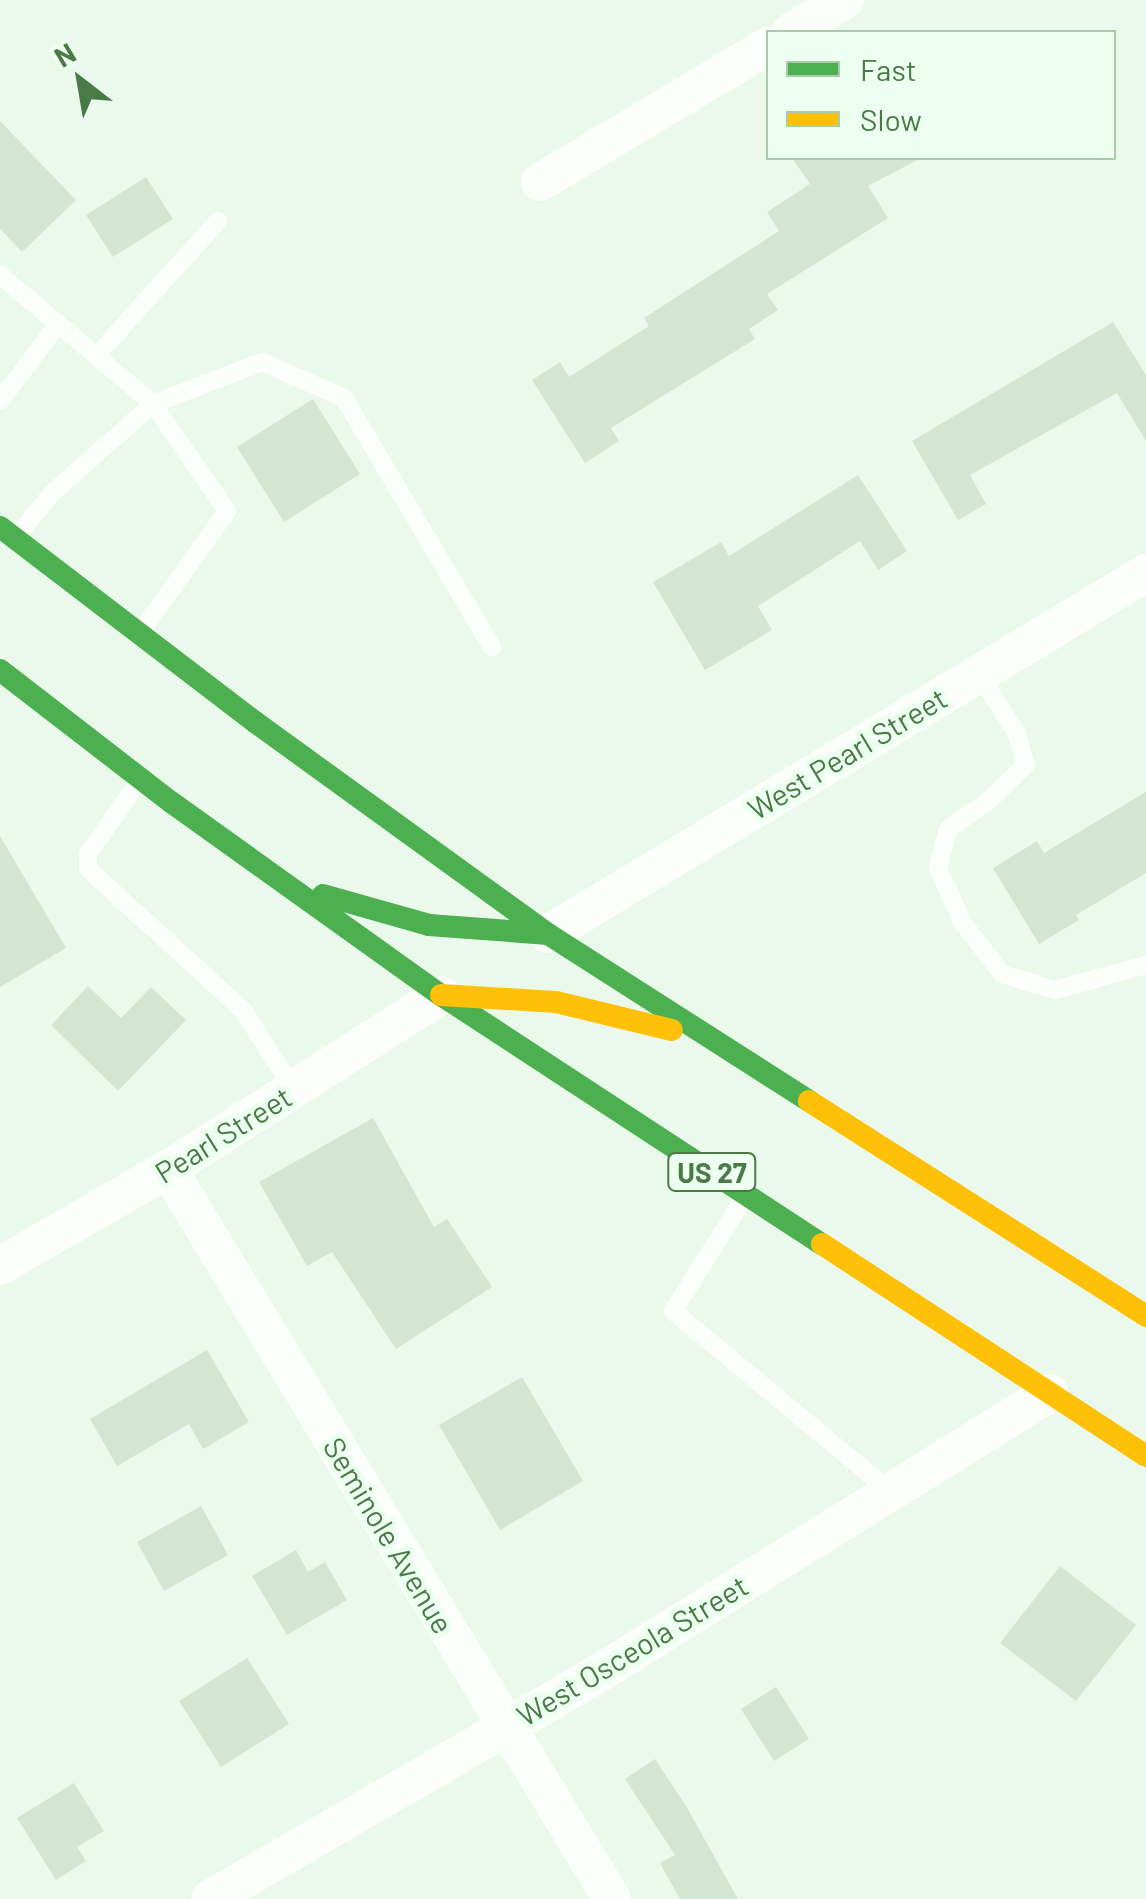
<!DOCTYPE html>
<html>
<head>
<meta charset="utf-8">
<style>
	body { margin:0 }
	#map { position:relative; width:1146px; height:1899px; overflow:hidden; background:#eaf9ec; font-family:Barlow,sans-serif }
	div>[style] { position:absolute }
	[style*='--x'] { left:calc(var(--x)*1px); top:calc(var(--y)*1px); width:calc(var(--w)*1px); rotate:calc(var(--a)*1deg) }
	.building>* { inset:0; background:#d2e6d1 }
	.lane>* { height:18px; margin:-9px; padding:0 9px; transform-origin:9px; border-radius:9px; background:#fcfefc }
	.street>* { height:38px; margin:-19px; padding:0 19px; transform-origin:19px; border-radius:19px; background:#fcfefc }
	.fast>* { height:22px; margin:-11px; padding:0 11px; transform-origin:11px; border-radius:11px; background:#4caf50 }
	.slow>* { height:22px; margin:-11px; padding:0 11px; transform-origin:11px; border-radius:11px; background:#ffc107 }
	span { translate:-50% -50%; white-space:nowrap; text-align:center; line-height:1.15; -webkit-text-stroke:10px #ecfff0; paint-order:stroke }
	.shield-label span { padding:2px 8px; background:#ecfff0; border:2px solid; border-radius:8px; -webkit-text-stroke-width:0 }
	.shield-label { font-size:28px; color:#4a7a46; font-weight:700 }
	.street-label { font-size:30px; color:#4a7a46 }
	.legend { position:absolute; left:766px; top:30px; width:350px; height:130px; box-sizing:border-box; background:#ecfff0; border:2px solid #abcaac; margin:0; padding:12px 18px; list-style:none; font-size:30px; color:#4a7a46 }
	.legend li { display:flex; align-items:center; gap:20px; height:50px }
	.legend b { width:50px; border:2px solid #abcaac }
	.north { position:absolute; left:30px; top:30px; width:100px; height:100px; -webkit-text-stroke:8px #ecfff0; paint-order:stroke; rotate:329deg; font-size:28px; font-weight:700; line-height:40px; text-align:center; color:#4a7a46 }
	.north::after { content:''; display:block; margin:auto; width:35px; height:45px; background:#4a7a46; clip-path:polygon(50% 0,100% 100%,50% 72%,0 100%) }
</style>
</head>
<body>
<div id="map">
	<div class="building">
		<div style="clip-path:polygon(0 121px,76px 200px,22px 252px,0 229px)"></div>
		<div style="clip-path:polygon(792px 158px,921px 158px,868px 186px,888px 218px,767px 294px,778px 310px,749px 329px,755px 339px,611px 428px,619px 441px,585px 463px,532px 380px,560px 362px,569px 377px,649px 326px,644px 318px,779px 231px,767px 212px,810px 184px)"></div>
		<div style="clip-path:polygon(146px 177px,173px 219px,113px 257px,86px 215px)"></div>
		<div style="clip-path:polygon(1113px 322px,1146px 375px,1146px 441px,1117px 393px,970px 475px,986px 504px,958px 520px,912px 441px)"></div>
		<div style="clip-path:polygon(313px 399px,360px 474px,284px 522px,237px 447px)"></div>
		<div style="clip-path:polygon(858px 475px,907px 551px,878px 570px,860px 541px,758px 606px,772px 630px,705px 670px,653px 582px,721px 542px,729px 556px)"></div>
		<div style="clip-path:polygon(1146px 792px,1146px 873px,1076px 915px,1079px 920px,1039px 944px,993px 868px,1037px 841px,1044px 853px)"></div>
		<div style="clip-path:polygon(0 836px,66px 948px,0 987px)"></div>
		<div style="clip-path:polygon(88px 986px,121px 1018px,151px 987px,186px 1020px,118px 1091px,51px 1025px)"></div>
		<div style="clip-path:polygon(373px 1118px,434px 1227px,447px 1219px,492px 1287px,396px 1349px,332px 1252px,307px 1266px,259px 1182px)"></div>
		<div style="clip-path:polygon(207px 1350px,249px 1422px,203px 1449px,189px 1424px,117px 1466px,90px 1419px)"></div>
		<div style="clip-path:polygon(522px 1377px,583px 1481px,500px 1530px,439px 1425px)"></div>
		<div style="clip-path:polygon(201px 1506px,228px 1555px,164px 1591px,137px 1542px)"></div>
		<div style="clip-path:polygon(296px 1550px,308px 1572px,325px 1562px,347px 1600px,287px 1635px,252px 1576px)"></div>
		<div style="clip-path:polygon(1060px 1566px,1136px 1625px,1076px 1701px,1000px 1643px)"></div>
		<div style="clip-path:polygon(247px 1658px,289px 1724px,221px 1767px,179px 1701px)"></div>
		<div style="clip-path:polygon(776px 1687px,809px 1739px,774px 1761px,741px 1709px)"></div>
		<div style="clip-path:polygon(655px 1759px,686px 1806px,738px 1899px,680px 1899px,660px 1863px,675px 1855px,625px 1779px)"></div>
		<div style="clip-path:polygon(74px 1783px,104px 1831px,77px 1847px,86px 1861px,56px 1880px,17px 1818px)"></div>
	</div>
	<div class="lane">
		<div style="--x:0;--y:275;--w:200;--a:40.1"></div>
		<div style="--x:153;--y:404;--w:130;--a:55.3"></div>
		<div style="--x:227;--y:511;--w:143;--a:125.4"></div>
		<div style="--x:96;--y:356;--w:182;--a:-47.9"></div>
		<div style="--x:0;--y:401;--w:96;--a:-53"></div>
		<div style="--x:18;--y:535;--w:54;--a:-51"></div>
		<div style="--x:52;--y:493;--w:135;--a:-41.4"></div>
		<div style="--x:153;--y:404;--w:117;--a:-21.1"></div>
		<div style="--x:262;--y:362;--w:90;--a:23.7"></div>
		<div style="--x:344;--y:398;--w:290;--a:59.3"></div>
		<div style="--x:979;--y:674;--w:69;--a:57.5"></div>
		<div style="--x:1016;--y:732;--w:34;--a:73"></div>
		<div style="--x:1026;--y:765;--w:54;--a:136.5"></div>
		<div style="--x:987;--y:802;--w:47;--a:145.3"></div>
		<div style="--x:948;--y:829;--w:40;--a:104.4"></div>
		<div style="--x:938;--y:868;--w:60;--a:65.6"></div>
		<div style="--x:963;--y:923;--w:64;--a:52.6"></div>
		<div style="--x:1002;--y:974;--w:55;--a:16.8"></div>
		<div style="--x:1055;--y:990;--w:94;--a:-15.4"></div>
		<div style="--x:137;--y:784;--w:85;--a:125"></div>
		<div style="--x:88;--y:854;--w:15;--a:90"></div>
		<div style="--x:88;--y:869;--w:210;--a:42.3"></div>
		<div style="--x:243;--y:1010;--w:95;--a:57.5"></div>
		<div style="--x:743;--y:1200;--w:131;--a:122.2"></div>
		<div style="--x:673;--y:1311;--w:283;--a:39.7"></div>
	</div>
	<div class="street">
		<div style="--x:791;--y:32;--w:63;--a:-30.7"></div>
		<div style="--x:540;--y:182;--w:265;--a:-30.8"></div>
		<div style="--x:548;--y:934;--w:699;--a:-31.12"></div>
		<div style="--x:168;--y:1169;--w:854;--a:58.69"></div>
		<div style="--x:0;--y:1266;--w:194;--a:-30"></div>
		<div style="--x:168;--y:1169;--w:324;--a:-32.5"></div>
		<div style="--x:210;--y:1899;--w:446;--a:-30.1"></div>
		<div style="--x:596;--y:1675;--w:534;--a:-31.85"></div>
	</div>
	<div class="fast">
		<div style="--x:0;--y:527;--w:321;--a:37.4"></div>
		<div style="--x:255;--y:722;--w:362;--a:35.9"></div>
		<div style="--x:548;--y:934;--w:310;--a:32.6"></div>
		<div style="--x:0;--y:670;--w:216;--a:37.7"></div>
		<div style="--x:171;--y:802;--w:332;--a:35.6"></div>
		<div style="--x:441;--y:995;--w:455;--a:33.2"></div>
		<div style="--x:323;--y:895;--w:110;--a:15.8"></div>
		<div style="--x:429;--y:925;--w:119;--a:4.3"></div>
	</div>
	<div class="slow">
		<div style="--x:441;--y:995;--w:115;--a:3.5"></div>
		<div style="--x:556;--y:1002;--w:119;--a:13.6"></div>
		<div style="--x:809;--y:1101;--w:400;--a:32.5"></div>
		<div style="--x:822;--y:1244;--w:387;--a:33.2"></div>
	</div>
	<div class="shield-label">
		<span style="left:712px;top:1172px">US 27</span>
	</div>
	<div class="street-label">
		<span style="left:847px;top:753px;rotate:-31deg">West Pearl Street</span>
		<span style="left:223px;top:1134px;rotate:-32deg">Pearl Street</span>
		<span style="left:389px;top:1535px;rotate:59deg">Seminole Avenue</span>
		<span style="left:632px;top:1650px;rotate:-31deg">West Osceola Street</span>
	</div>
	<ul class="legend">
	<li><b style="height:12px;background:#4caf50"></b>Fast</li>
	<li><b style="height:12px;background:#ffc107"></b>Slow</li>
	</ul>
	<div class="north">N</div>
</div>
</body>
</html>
